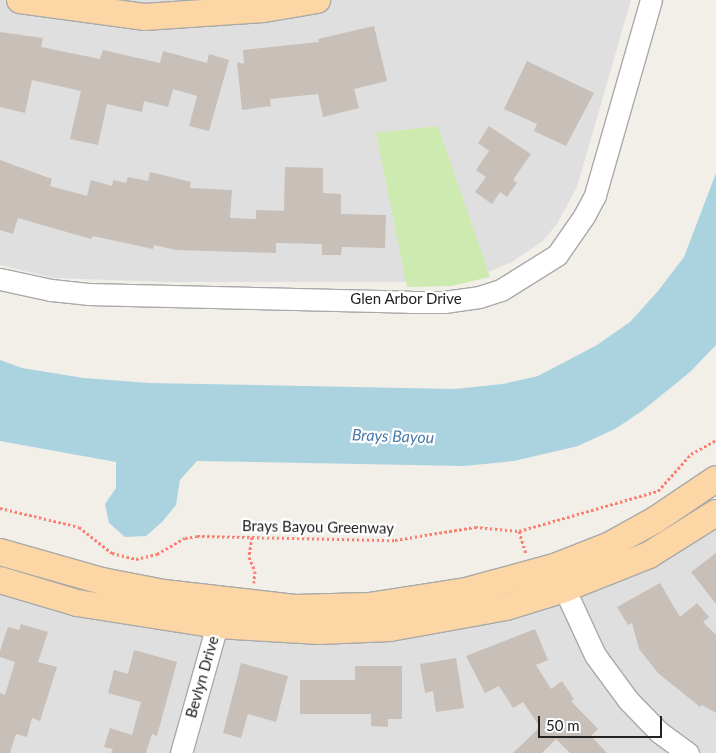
<!DOCTYPE html>
<html>
<head>
<meta charset="utf-8">
<style>
	body { margin:0 }
	#map { position:relative; width:716px; height:753px; overflow:hidden; background:#f2efe9; font-family:Lato,sans-serif }
	div>[style] { position:absolute }
	[style*='--x'] { left:calc(var(--x)*1px); top:calc(var(--y)*1px); width:calc(var(--w)*1px); rotate:calc(var(--a)*1deg) }
	.residential>* { inset:0; background:#e0dfdf }
	.grass>* { inset:0; background:#cdebb0 }
	.water>* { inset:0; background:#aad3df }
	.building>* { inset:0; background:#c7bfb8 }
	.path>* { height:3px; margin-top:-1.5px; transform-origin:0; background:repeating-linear-gradient(90deg,#fa8072 0 2.5px,transparent 0 5px) }
	.roads { filter:drop-shadow(1px 0 #a9a9a9) drop-shadow(-1px 0 #a9a9a9) drop-shadow(0 1px #a9a9a9) drop-shadow(0 -1px #a9a9a9) }
	.minor>* { height:21px; margin:-10.5px; padding:0 10.5px; transform-origin:10.5px; border-radius:10.5px; background:#fff }
	.major>* { height:26px; margin:-13px; padding:0 13px; transform-origin:13px; border-radius:13px; background:#fcd6a4 }
	span { translate:-50% -50%; white-space:nowrap; text-align:center; line-height:1.15; -webkit-text-stroke:4.5px #fff; paint-order:stroke }
	.street-label { font-size:15px; color:#222 }
	.water-label { font-size:16px; color:#4a7aab; font-style:italic }
	.scale { position:absolute; left:538px; top:716px; width:124px; height:22px; box-sizing:border-box; border:2px solid #222; border-top:0; padding-left:6px; font-size:15px; line-height:18px; white-space:nowrap; color:#222; -webkit-text-stroke:4px #fff; paint-order:stroke }
</style>
</head>
<body>
<div id="map">
	<div class="residential">
		<div style="clip-path:polygon(0 0,631px 0,577px 187px,557px 224px,543px 241px,512px 262px,474px 278px,443px 282px,167px 282px,53px 278px,0 265px)"></div>
		<div style="clip-path:polygon(716px 527px,716px 753px,0 753px,0 590px,290px 638px)"></div>
	</div>
	<div class="grass">
		<div style="clip-path:polygon(438px 126px,490px 277px,451px 286px,407px 287px,376px 133px)"></div>
	</div>
	<div class="water">
		<div style="clip-path:polygon(716px 173px,716px 345px,690px 372px,642px 411px,615px 429px,578px 446px,514px 461px,464px 466px,197px 461px,180px 480px,176px 505px,162px 522px,146px 536px,125px 537px,109px 523px,105px 504px,116px 488px,116px 462px,0 441px,0 360px,22px 368px,84px 378px,149px 383px,455px 389px,503px 384px,538px 376px,597px 345px,630px 322px,658px 291px,684px 257px)"></div>
	</div>
	<div class="building">
		<div style="clip-path:polygon(374px 26px,387px 81px,354px 89px,359px 108px,323px 117px,318px 94px,270px 99px,271px 106px,242px 110px,237px 62px,244px 64px,243px 50px,319px 42px,318px 39px)"></div>
		<div style="clip-path:polygon(0 32px,43px 38px,41px 47px,100px 59px,103px 50px,160px 63px,163px 51px,207px 63px,209px 54px,229px 60px,209px 131px,189px 126px,197px 96px,173px 89px,168px 107px,144px 101px,142px 112px,107px 104px,98px 145px,70px 139px,81px 91px,32px 80px,25px 113px,0 107px)"></div>
		<div style="clip-path:polygon(527px 61px,594px 93px,566px 146px,534px 131px,537px 124px,504px 109px)"></div>
		<div style="clip-path:polygon(489px 126px,531px 154px,513px 180px,517px 183px,507px 197px,500px 192px,492px 204px,475px 192px,486px 177px,476px 170px,489px 151px,478px 143px)"></div>
		<div style="clip-path:polygon(0 160px,52px 179px,50px 186px,87px 196px,91px 180px,112px 186px,113px 180px,126px 183px,128px 177px,148px 181px,150px 172px,191px 182px,190px 188px,232px 190px,230px 218px,256px 219px,256px 210px,284px 211px,285px 167px,323px 168px,323px 193px,341px 194px,341px 214px,386px 215px,385px 248px,342px 247px,341px 255px,322px 255px,322px 244px,276px 243px,276px 253px,176px 250px,154px 245px,153px 249px,93px 236px,91px 239px,18px 218px,13px 234px,0 230px)"></div>
		<div style="clip-path:polygon(716px 553px,716px 604px,691px 572px)"></div>
		<div style="clip-path:polygon(660px 583px,680px 617px,697px 603px,709px 617px,703px 622px,716px 635px,716px 713px,702px 705px,700px 707px,658px 673px,639px 649px,632px 623px,628px 625px,617px 607px)"></div>
		<div style="clip-path:polygon(21px 624px,48px 632px,38px 662px,57px 667px,40px 721px,32px 718px,27px 737px,16px 734px,10px 753px,0 753px,0 693px,5px 695px,15px 662px,0 657px,0 651px,8px 627px,19px 630px)"></div>
		<div style="clip-path:polygon(535px 629px,548px 660px,536px 665px,551px 689px,562px 681px,574px 699px,571px 701px,598px 729px,591px 736px,607px 753px,570px 753px,556px 739px,542px 753px,513px 753px,540px 727px,523px 702px,513px 708px,499px 686px,485px 693px,466px 656px)"></div>
		<div style="clip-path:polygon(134px 650px,177px 662px,157px 736px,152px 734px,146px 753px,111px 753px,113px 749px,104px 747px,110px 728px,132px 735px,141px 702px,108px 693px,114px 670px,128px 674px)"></div>
		<div style="clip-path:polygon(456px 658px,464px 708px,436px 712px,433px 691px,425px 693px,420px 664px)"></div>
		<div style="clip-path:polygon(241px 663px,288px 676px,276px 722px,248px 714px,241px 738px,223px 733px)"></div>
		<div style="clip-path:polygon(355px 666px,402px 666px,402px 719px,388px 719px,388px 727px,371px 726px,371px 714px,300px 714px,300px 680px,355px 680px)"></div>
	</div>
	<div class="path">
		<div style="--x:0;--y:508;--w:81;--a:13.5"></div>
		<div style="--x:79;--y:527;--w:42;--a:38.2"></div>
		<div style="--x:112;--y:553;--w:25;--a:14"></div>
		<div style="--x:136;--y:559;--w:22;--a:-13"></div>
		<div style="--x:157;--y:554;--w:32;--a:-30"></div>
		<div style="--x:185;--y:538;--w:12;--a:-9"></div>
		<div style="--x:197;--y:536;--w:198;--a:1.2"></div>
		<div style="--x:395;--y:540;--w:81;--a:-9.2"></div>
		<div style="--x:475;--y:527;--w:44;--a:5.2"></div>
		<div style="--x:519;--y:531;--w:145;--a:-16.1"></div>
		<div style="--x:658;--y:491;--w:50;--a:-48.3"></div>
		<div style="--x:691;--y:454;--w:29;--a:-29"></div>
		<div style="--x:519;--y:531;--w:24;--a:73"></div>
		<div style="--x:252;--y:537;--w:20;--a:99"></div>
		<div style="--x:249;--y:557;--w:15;--a:67"></div>
		<div style="--x:255;--y:571;--w:12;--a:95"></div>
	</div>
	<div class="roads">
		<div class="minor">
			<div style="--x:0;--y:279;--w:52;--a:12.2"></div>
			<div style="--x:51;--y:290;--w:37;--a:6"></div>
			<div style="--x:88;--y:294;--w:322;--a:1.4"></div>
			<div style="--x:410;--y:302;--w:34;--a:0"></div>
			<div style="--x:444;--y:302;--w:35;--a:-8"></div>
			<div style="--x:479;--y:297;--w:23;--a:-18"></div>
			<div style="--x:501;--y:290;--w:66;--a:-32"></div>
			<div style="--x:557;--y:255;--w:47;--a:-55.3"></div>
			<div style="--x:584;--y:216;--w:24;--a:-62"></div>
			<div style="--x:595;--y:195;--w:203;--a:-74"></div>
			<div style="--x:558;--y:575;--w:88;--a:65.2"></div>
			<div style="--x:595;--y:655;--w:56;--a:53.7"></div>
			<div style="--x:628;--y:700;--w:45;--a:45.9"></div>
			<div style="--x:659;--y:732;--w:36;--a:36"></div>
			<div style="--x:181;--y:753;--w:148;--a:-74.3"></div>
		</div>
		<div class="major">
			<div style="--x:20;--y:0;--w:125;--a:7.8"></div>
			<div style="--x:144;--y:17;--w:120;--a:-3.8"></div>
			<div style="--x:264;--y:9;--w:54;--a:-9.6"></div>
			<div style="--x:0;--y:552;--w:106;--a:15.9"></div>
			<div style="--x:102;--y:581;--w:63;--a:11"></div>
			<div style="--x:164;--y:593;--w:132;--a:6.5"></div>
			<div style="--x:295;--y:608;--w:74;--a:-1.5"></div>
			<div style="--x:369;--y:606;--w:98;--a:-8.8"></div>
			<div style="--x:466;--y:591;--w:91;--a:-15.3"></div>
			<div style="--x:554;--y:567;--w:58;--a:-21.3"></div>
			<div style="--x:608;--y:546;--w:54;--a:-29"></div>
			<div style="--x:655;--y:520;--w:73;--a:-33.9"></div>
			<div style="--x:0;--y:580;--w:80;--a:16.6"></div>
			<div style="--x:77;--y:603;--w:142;--a:8.9"></div>
			<div style="--x:217;--y:625;--w:102;--a:3.4"></div>
			<div style="--x:319;--y:631;--w:71;--a:-2.4"></div>
			<div style="--x:390;--y:628;--w:118;--a:-10.3"></div>
			<div style="--x:506;--y:607;--w:61;--a:-17.2"></div>
			<div style="--x:564;--y:589;--w:92;--a:-21.8"></div>
			<div style="--x:649;--y:555;--w:79;--a:-32.1"></div>
		</div>
	</div>
	<div class="street-label">
		<span style="left:406px;top:299px">Glen Arbor Drive</span>
		<span style="left:318px;top:527px;rotate:1deg">Brays Bayou Greenway</span>
		<span style="left:202px;top:677px;rotate:-74deg">Bevlyn Drive</span>
	</div>
	<div class="water-label">
		<span style="left:393px;top:436px;rotate:2deg">Brays Bayou</span>
	</div>
	<div class="scale">50 m</div>
</div>
</body>
</html>
